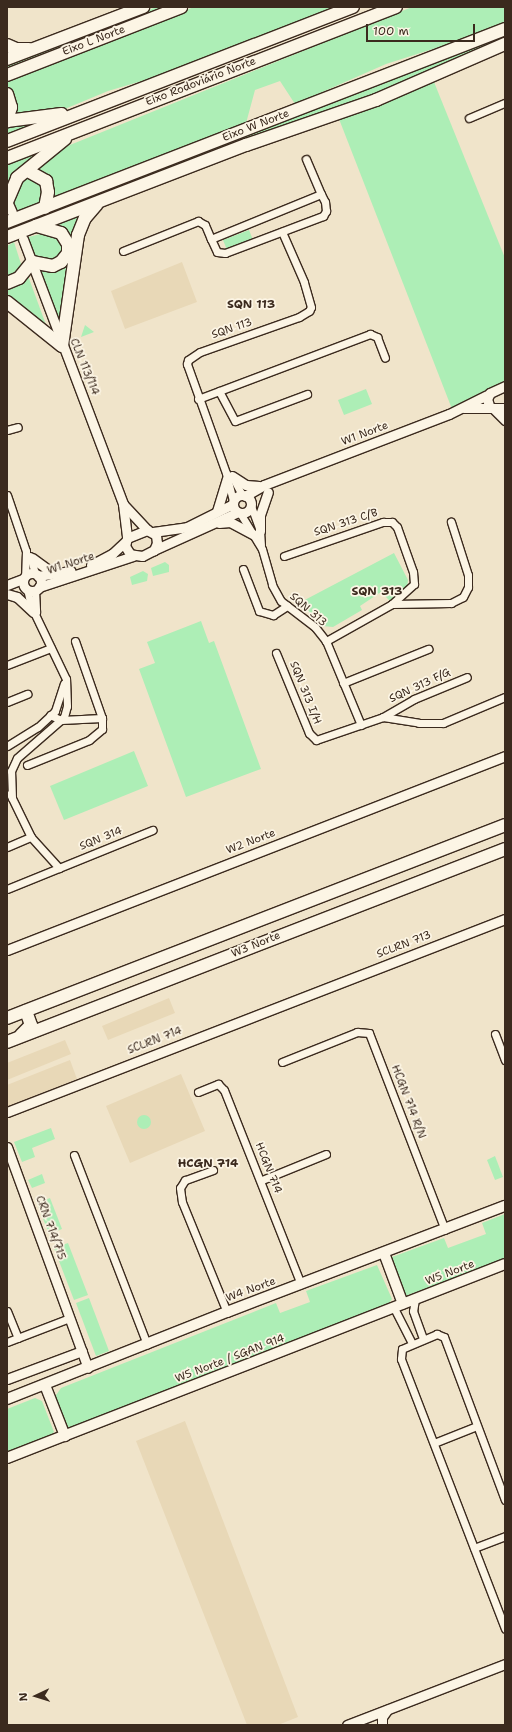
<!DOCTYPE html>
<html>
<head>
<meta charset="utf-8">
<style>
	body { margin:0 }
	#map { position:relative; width:512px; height:1732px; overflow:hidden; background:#f0e4ca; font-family:"Shantell Sans",sans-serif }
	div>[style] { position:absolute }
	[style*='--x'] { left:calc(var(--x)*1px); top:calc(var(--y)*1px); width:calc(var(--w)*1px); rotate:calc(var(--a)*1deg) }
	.built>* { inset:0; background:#e8d8b7 }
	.green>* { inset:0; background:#adeeb6 }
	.round { border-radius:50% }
	.roads { filter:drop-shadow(1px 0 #3b2a1e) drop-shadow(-1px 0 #3b2a1e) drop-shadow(0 1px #3b2a1e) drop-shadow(0 -1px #3b2a1e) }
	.minor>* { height:7px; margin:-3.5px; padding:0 3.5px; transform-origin:3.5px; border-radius:3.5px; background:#fcf5e5 }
	.tertiary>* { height:9px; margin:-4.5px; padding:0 4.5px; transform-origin:4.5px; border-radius:4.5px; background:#fcf5e5 }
	.tertiary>.ring { margin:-4.5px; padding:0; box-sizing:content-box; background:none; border:9px solid #fcf5e5; border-radius:50% }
	.secondary>* { height:10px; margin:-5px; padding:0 5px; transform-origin:5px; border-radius:5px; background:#fcf5e5 }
	.primary>* { height:12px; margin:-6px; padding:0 6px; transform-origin:6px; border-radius:6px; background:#fcf5e5 }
	.trunk>* { height:12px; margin:-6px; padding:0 6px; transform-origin:6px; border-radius:6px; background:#fcf5e5 }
	span { translate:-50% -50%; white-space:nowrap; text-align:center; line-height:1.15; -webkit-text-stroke:3.5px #fcf5e5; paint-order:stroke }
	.street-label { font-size:11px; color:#3b2a1e }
	.neighbourhood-label { font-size:12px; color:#3b2a1e; font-weight:700 }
	.frame { position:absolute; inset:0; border:8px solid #3b2a1e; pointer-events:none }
	.north { position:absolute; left:16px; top:1676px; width:40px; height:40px; -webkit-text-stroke:3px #fcf5e5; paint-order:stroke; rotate:266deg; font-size:11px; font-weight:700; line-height:16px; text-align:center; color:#3b2a1e }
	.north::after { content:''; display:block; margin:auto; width:14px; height:18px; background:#3b2a1e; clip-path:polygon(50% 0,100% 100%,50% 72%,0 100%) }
	.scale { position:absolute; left:366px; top:24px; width:109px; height:18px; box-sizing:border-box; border:2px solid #3b2a1e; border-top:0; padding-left:5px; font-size:12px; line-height:14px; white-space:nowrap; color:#3b2a1e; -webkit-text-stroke:3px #fcf5e5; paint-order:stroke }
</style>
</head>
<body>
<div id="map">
	<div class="built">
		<div style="clip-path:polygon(182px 262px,197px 302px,125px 329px,111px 291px)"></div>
		<div style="clip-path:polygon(169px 998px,175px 1013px,108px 1040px,102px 1026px)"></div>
		<div style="clip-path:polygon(65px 1040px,71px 1054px,7px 1080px,7px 1063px)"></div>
		<div style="clip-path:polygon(70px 1060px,77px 1079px,7px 1107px,7px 1085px)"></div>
		<div style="clip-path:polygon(181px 1074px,205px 1131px,130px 1163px,106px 1106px)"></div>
		<div style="clip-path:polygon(185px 1421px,298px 1717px,278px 1725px,247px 1725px,136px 1441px)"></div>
	</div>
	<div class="green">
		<div style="clip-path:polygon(156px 7px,173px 7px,7px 71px,7px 65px)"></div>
		<div style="clip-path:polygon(194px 7px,338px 7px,172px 72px,108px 91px,60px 111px,11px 118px,7px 80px)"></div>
		<div style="clip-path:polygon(412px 7px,505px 7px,505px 26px,386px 64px,295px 104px,280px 81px,255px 90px,245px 127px,51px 200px,37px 171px,60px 149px)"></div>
		<div style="clip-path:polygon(505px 34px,505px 41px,425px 76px,7px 233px,7px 227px)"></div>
		<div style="clip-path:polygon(434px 82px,505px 258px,505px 382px,452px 409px,339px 119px)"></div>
		<div style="clip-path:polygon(44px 122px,7px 136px,7px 128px)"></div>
		<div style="clip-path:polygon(52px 147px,7px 193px,7px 165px)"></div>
		<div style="clip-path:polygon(29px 176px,43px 185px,44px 200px,37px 205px,14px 214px,13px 202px,19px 181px)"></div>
		<div style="clip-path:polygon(85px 211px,61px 329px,36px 269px,50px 271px,70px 254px,52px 226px)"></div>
		<div style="clip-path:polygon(249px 230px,253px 240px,227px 250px,223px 240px)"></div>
		<div style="clip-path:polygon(44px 233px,56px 236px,65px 247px,57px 263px,36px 261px,25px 238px)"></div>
		<div style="clip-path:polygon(14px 242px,21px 264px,19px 272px,7px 280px,7px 246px)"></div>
		<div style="clip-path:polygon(27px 273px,49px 333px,7px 299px,7px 287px)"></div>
		<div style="clip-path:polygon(85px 325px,94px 332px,81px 337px)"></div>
		<div style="clip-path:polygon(366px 389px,372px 404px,344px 415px,338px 400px)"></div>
		<div style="clip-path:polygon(394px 553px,408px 580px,407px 588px,390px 601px,381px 592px,360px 606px,362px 610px,333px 627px,322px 626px,299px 603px)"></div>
		<div style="clip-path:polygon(165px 562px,169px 565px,169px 572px,153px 576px,151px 568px)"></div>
		<div style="clip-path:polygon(143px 571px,148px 574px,147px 581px,132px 585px,130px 577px)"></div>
		<div style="clip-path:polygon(201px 621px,209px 643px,214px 641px,261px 769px,186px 797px,139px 669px,155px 663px,147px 642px)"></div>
		<div style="clip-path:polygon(134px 751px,148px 786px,64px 820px,50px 786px)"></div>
		<div class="round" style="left:137px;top:1115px;width:14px;height:14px"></div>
		<div style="clip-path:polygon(51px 1128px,55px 1139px,32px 1148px,35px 1157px,22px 1162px,14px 1142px)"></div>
		<div style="clip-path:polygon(495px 1156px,503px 1177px,495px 1180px,487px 1160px)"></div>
		<div style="clip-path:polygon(42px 1174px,45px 1183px,32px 1188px,28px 1180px)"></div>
		<div style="clip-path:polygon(50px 1198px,62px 1229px,49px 1234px,37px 1203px)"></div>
		<div style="clip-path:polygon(505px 1214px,505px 1260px,405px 1296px,389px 1261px,392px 1257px,444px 1238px,448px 1248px,486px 1234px,482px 1223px)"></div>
		<div style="clip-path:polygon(68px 1243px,88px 1295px,74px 1300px,54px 1248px)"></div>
		<div style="clip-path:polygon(377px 1265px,392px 1299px,387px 1306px,74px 1429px,66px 1428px,54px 1398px,61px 1388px,276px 1303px,280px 1313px,310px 1302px,306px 1291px)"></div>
		<div style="clip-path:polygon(89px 1298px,109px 1351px,96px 1356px,76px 1303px)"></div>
		<div style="clip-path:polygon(35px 1398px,42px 1401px,54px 1432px,48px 1439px,7px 1455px,7px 1409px)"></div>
	</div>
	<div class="roads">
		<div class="minor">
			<div style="--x:469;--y:118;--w:39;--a:-23"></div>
			<div style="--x:306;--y:159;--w:38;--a:67"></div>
			<div style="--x:123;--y:251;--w:81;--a:-21.8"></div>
			<div style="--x:198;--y:221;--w:8;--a:30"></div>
			<div style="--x:205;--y:225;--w:15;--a:67"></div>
			<div style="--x:211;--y:239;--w:14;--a:65"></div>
			<div style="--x:217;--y:252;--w:8;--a:7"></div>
			<div style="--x:225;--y:253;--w:105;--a:-20.7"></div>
			<div style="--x:323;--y:216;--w:6;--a:-59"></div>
			<div style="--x:326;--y:211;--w:9;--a:-96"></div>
			<div style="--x:325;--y:202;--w:9;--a:-117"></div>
			<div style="--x:321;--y:194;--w:119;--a:157.8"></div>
			<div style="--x:219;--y:391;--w:34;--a:62"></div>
			<div style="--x:235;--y:421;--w:77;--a:-20.6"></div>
			<div style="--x:198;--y:399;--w:184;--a:-20.7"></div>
			<div style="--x:370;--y:334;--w:8;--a:23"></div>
			<div style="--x:377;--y:337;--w:22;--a:69"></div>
			<div style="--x:7;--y:430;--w:11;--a:-15"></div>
			<div style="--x:232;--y:476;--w:21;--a:62"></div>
			<div style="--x:7;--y:495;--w:59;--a:71.3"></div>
			<div style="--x:26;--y:551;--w:25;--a:92"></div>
			<div style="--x:233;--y:501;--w:29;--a:-104"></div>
			<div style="--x:226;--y:473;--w:116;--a:-109.7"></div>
			<div style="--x:187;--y:364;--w:4;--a:-76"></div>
			<div style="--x:188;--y:360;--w:14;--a:-34"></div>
			<div style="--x:200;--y:352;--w:105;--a:-19.5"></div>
			<div style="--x:299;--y:317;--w:12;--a:-31"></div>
			<div style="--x:309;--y:311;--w:4;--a:-63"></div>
			<div style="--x:311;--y:307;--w:26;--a:-106"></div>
			<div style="--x:304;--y:282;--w:55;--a:-113.7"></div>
			<div style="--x:251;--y:506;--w:27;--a:70"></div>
			<div style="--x:260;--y:531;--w:14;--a:86"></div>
			<div style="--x:240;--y:513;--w:42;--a:58.6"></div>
			<div style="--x:262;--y:549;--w:37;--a:74"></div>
			<div style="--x:272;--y:585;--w:18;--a:61"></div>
			<div style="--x:281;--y:601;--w:43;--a:37.4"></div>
			<div style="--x:315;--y:627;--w:18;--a:52"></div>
			<div style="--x:326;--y:641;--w:91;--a:67.4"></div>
			<div style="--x:30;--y:556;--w:19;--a:74"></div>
			<div style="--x:284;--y:556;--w:105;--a:-19"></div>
			<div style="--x:383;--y:522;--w:9;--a:0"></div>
			<div style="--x:392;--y:522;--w:7;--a:45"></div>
			<div style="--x:397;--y:527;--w:48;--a:70.4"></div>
			<div style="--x:413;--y:572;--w:12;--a:85"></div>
			<div style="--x:414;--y:584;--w:30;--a:138"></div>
			<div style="--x:392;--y:604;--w:76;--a:150.7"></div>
			<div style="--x:243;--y:569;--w:45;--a:69.1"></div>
			<div style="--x:259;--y:611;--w:15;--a:16"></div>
			<div style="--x:273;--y:615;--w:17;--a:-33"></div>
			<div style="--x:35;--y:590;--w:22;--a:87"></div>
			<div style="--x:392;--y:604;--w:59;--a:-1"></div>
			<div style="--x:451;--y:603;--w:13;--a:-27"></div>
			<div style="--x:463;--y:597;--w:11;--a:-63"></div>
			<div style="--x:468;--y:587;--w:12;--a:-90"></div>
			<div style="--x:468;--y:575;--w:56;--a:-107.8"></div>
			<div style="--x:75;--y:641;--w:82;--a:70.7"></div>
			<div style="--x:276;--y:653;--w:87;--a:67.6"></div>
			<div style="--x:309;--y:733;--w:10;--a:45"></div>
			<div style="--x:316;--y:740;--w:71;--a:-18.9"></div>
			<div style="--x:383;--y:717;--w:36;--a:-30"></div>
			<div style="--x:414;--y:699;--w:57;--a:-22.5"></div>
			<div style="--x:7;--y:665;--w:47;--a:-21.1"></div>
			<div style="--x:343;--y:683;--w:92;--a:-21.8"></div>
			<div style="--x:7;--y:702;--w:22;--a:-22"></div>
			<div style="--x:383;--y:717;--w:36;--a:9"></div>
			<div style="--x:419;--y:723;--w:24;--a:0"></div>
			<div style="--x:443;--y:723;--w:67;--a:-22.8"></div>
			<div style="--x:7;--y:746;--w:36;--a:-32"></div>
			<div style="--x:38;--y:727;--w:23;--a:-43"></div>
			<div style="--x:55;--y:711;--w:29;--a:-72"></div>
			<div style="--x:27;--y:765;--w:67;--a:-22"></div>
			<div style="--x:89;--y:740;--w:17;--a:-40"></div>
			<div style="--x:102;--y:729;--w:11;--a:-90"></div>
			<div style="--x:102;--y:718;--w:41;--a:177.2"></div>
			<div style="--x:61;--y:720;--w:12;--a:-156"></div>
			<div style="--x:10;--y:794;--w:48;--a:64"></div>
			<div style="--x:31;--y:837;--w:42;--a:47.9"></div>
			<div style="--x:12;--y:798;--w:27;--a:-92"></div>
			<div style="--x:11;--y:771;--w:14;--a:-65"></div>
			<div style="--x:17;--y:758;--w:62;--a:-41.1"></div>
			<div style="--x:64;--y:717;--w:11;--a:-75"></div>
			<div style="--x:67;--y:706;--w:27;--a:-92"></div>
			<div style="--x:66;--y:679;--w:81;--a:-115.6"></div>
			<div style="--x:31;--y:606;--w:17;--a:-103"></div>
			<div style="--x:7;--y:847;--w:26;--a:-23"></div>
			<div style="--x:7;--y:889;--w:157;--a:-22.1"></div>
			<div style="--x:495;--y:1034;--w:28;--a:69"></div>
			<div style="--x:282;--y:1062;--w:81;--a:-21.8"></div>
			<div style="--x:357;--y:1032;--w:12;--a:5"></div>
			<div style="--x:369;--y:1033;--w:211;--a:68.9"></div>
			<div style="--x:198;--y:1092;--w:22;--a:-22"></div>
			<div style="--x:218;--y:1084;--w:8;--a:45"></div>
			<div style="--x:224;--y:1090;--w:209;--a:68.4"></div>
			<div style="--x:74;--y:1155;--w:203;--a:68.9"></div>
			<div style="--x:213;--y:1170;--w:30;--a:160"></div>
			<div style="--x:185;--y:1180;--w:9;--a:122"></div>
			<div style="--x:180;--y:1188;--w:14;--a:82"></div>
			<div style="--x:182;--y:1202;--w:119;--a:67.8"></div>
			<div style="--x:262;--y:1180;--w:69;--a:-22.1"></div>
			<div style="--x:415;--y:1299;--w:12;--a:99"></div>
			<div style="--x:413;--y:1311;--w:30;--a:70"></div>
			<div style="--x:394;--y:1308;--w:39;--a:63"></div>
			<div style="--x:7;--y:1311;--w:29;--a:68"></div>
			<div style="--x:7;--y:1342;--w:67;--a:-20.9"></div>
			<div style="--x:434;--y:1443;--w:46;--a:-21.6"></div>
			<div style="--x:505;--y:1500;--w:174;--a:-110.5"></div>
			<div style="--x:444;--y:1337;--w:8;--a:-157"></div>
			<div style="--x:437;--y:1334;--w:38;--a:157"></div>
			<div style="--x:402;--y:1349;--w:10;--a:96"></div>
			<div style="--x:401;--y:1359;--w:289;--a:68.9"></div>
			<div style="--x:474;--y:1548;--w:33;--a:-21"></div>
		</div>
		<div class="tertiary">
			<div style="--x:7;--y:201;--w:12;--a:66"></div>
			<div style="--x:23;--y:239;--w:283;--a:69.3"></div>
			<div style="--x:123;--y:504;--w:34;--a:83"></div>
			<div style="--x:505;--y:386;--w:17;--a:155"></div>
			<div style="--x:490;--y:393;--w:7;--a:117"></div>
			<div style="--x:487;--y:399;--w:9;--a:72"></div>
			<div style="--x:490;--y:408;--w:15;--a:0"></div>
			<div style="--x:464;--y:408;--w:26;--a:0"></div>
			<div style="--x:494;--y:409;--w:16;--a:45"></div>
			<div style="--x:232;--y:476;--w:17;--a:33"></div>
			<div style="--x:246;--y:485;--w:13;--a:4"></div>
			<div class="ring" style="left:233px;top:495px;width:9px;height:9px"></div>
			<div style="--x:245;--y:496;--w:22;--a:-30"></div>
			<div style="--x:264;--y:485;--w:198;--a:-21"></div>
			<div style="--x:449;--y:414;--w:42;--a:-26.6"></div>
			<div style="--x:123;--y:504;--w:35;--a:47"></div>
			<div style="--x:217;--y:511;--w:34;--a:-73"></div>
			<div style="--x:219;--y:523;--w:11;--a:-5"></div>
			<div style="--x:230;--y:522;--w:26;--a:28"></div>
			<div style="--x:147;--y:530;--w:10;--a:29"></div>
			<div style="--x:156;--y:535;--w:8;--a:83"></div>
			<div style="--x:157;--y:543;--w:8;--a:113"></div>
			<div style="--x:154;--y:550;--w:13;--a:153"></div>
			<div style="--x:142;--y:556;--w:12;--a:-171"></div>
			<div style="--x:130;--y:554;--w:9;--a:-122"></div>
			<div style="--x:125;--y:546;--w:8;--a:-76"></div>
			<div style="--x:127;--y:538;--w:22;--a:-22"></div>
			<div style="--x:260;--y:531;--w:16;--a:-90"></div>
			<div style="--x:260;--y:515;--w:24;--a:-71"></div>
			<div style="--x:153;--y:532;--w:34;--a:-8"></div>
			<div style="--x:187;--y:527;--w:51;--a:-26.6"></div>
			<div style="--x:154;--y:550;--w:92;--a:-24.3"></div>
			<div style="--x:32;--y:558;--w:27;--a:36"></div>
			<div style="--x:91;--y:565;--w:24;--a:-28"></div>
			<div style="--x:112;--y:554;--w:18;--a:-43"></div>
			<div class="ring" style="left:23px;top:573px;width:9px;height:9px"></div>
			<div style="--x:38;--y:576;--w:33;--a:-9"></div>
			<div style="--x:7;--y:585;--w:17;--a:-21"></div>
			<div style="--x:39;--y:587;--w:99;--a:-18.3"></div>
			<div style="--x:7;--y:594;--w:10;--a:17"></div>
			<div style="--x:17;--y:597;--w:22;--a:43"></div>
			<div style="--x:7;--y:950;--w:534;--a:-21.28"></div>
			<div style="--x:7;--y:1112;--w:534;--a:-21.18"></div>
			<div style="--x:7;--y:1147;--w:235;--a:69.9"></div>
			<div style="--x:7;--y:1379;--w:80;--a:-20.5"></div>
			<div style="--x:347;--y:1725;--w:169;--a:-21.1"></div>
			<div style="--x:382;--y:1725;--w:8;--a:-90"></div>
			<div style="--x:382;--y:1717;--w:9;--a:-54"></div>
		</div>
		<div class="secondary">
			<div style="--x:384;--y:1253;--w:54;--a:69.6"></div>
			<div style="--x:45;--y:1385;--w:55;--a:68.6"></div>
			<div style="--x:7;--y:1399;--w:237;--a:-21.6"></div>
			<div style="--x:227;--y:1312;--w:298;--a:-20.9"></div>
			<div style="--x:7;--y:1458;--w:534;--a:-21.28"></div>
		</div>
		<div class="primary">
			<div style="--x:7;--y:45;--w:10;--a:24"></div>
			<div style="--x:16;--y:49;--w:13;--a:0"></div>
			<div style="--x:7;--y:59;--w:146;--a:-20.9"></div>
			<div style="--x:7;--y:75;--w:187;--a:-21.3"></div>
			<div style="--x:7;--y:222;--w:534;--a:-21.18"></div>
			<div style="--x:7;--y:237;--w:256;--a:-21.1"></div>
			<div style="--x:246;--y:145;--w:138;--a:-19.1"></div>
			<div style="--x:376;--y:100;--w:141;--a:-23.5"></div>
			<div style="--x:7;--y:283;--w:13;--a:-23"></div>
			<div style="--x:19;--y:278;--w:21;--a:-51"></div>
			<div style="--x:32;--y:262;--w:21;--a:11"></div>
			<div style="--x:53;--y:266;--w:9;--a:-27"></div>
			<div style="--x:61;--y:262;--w:11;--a:-52"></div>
			<div style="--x:68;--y:253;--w:9;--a:-90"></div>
			<div style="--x:68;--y:244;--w:13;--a:-122"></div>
			<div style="--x:61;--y:233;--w:26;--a:-164"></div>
			<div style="--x:7;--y:302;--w:70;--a:38.7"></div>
			<div style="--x:62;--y:346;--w:112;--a:-81.8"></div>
			<div style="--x:78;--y:235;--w:18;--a:-68"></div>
			<div style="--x:85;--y:218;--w:18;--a:-49"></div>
			<div style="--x:7;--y:1018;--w:534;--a:-21.18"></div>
			<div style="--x:21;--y:1035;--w:14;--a:-45"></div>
			<div style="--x:31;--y:1025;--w:15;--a:-110"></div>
			<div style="--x:7;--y:1042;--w:534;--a:-21.18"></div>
		</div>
		<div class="trunk">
			<div style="--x:7;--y:94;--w:14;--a:73"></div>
			<div style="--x:11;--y:107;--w:15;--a:106"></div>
			<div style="--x:7;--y:121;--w:55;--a:-7.3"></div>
			<div style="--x:7;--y:141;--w:371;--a:-21.2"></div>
			<div style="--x:7;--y:158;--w:417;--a:-21.2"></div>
			<div style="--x:28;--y:171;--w:21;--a:29"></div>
			<div style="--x:46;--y:181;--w:11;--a:80"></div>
			<div style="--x:48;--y:192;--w:16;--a:101"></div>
			<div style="--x:7;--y:202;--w:26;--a:-67"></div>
			<div style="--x:17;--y:178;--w:62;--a:-39.1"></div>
		</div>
	</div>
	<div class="street-label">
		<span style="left:94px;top:41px;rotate:-21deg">Eixo L Norte</span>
		<span style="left:201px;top:82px;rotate:-21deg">Eixo Rodoviário Norte</span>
		<span style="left:256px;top:126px;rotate:-21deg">Eixo W Norte</span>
		<span style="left:232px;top:329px;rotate:-19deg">SQN 113</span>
		<span style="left:84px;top:367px;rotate:68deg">CLN 113/114</span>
		<span style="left:365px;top:434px;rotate:-21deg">W1 Norte</span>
		<span style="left:346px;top:523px;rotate:-18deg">SQN 313 C/B</span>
		<span style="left:71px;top:564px;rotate:-18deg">W1 Norte</span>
		<span style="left:308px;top:610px;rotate:41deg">SQN 313</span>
		<span style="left:420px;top:686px;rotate:-25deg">SQN 313 F/G</span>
		<span style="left:305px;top:693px;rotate:68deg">SQN 313 I/H</span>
		<span style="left:101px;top:839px;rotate:-22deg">SQN 314</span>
		<span style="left:251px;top:842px;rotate:-21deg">W2 Norte</span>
		<span style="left:256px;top:945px;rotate:-22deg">W3 Norte</span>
		<span style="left:404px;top:945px;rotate:-21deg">SCLRN 713</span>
		<span style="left:155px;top:1041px;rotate:-21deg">SCLRN 714</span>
		<span style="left:408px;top:1102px;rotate:69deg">HCGN 714 R/N</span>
		<span style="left:268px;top:1168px;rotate:68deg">HCGN 714</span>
		<span style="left:50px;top:1228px;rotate:70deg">CRN 714/715</span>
		<span style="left:450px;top:1273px;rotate:-21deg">W5 Norte</span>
		<span style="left:251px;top:1290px;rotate:-20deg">W4 Norte</span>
		<span style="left:230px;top:1359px;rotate:-21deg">W5 Norte / SGAN 914</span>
	</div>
	<div class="neighbourhood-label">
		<span style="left:251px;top:305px">SQN 113</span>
		<span style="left:377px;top:592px">SQN 313</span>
		<span style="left:208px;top:1164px">HCGN 714</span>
	</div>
	<div class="frame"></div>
	<div class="north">N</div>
	<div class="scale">100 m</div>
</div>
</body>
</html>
